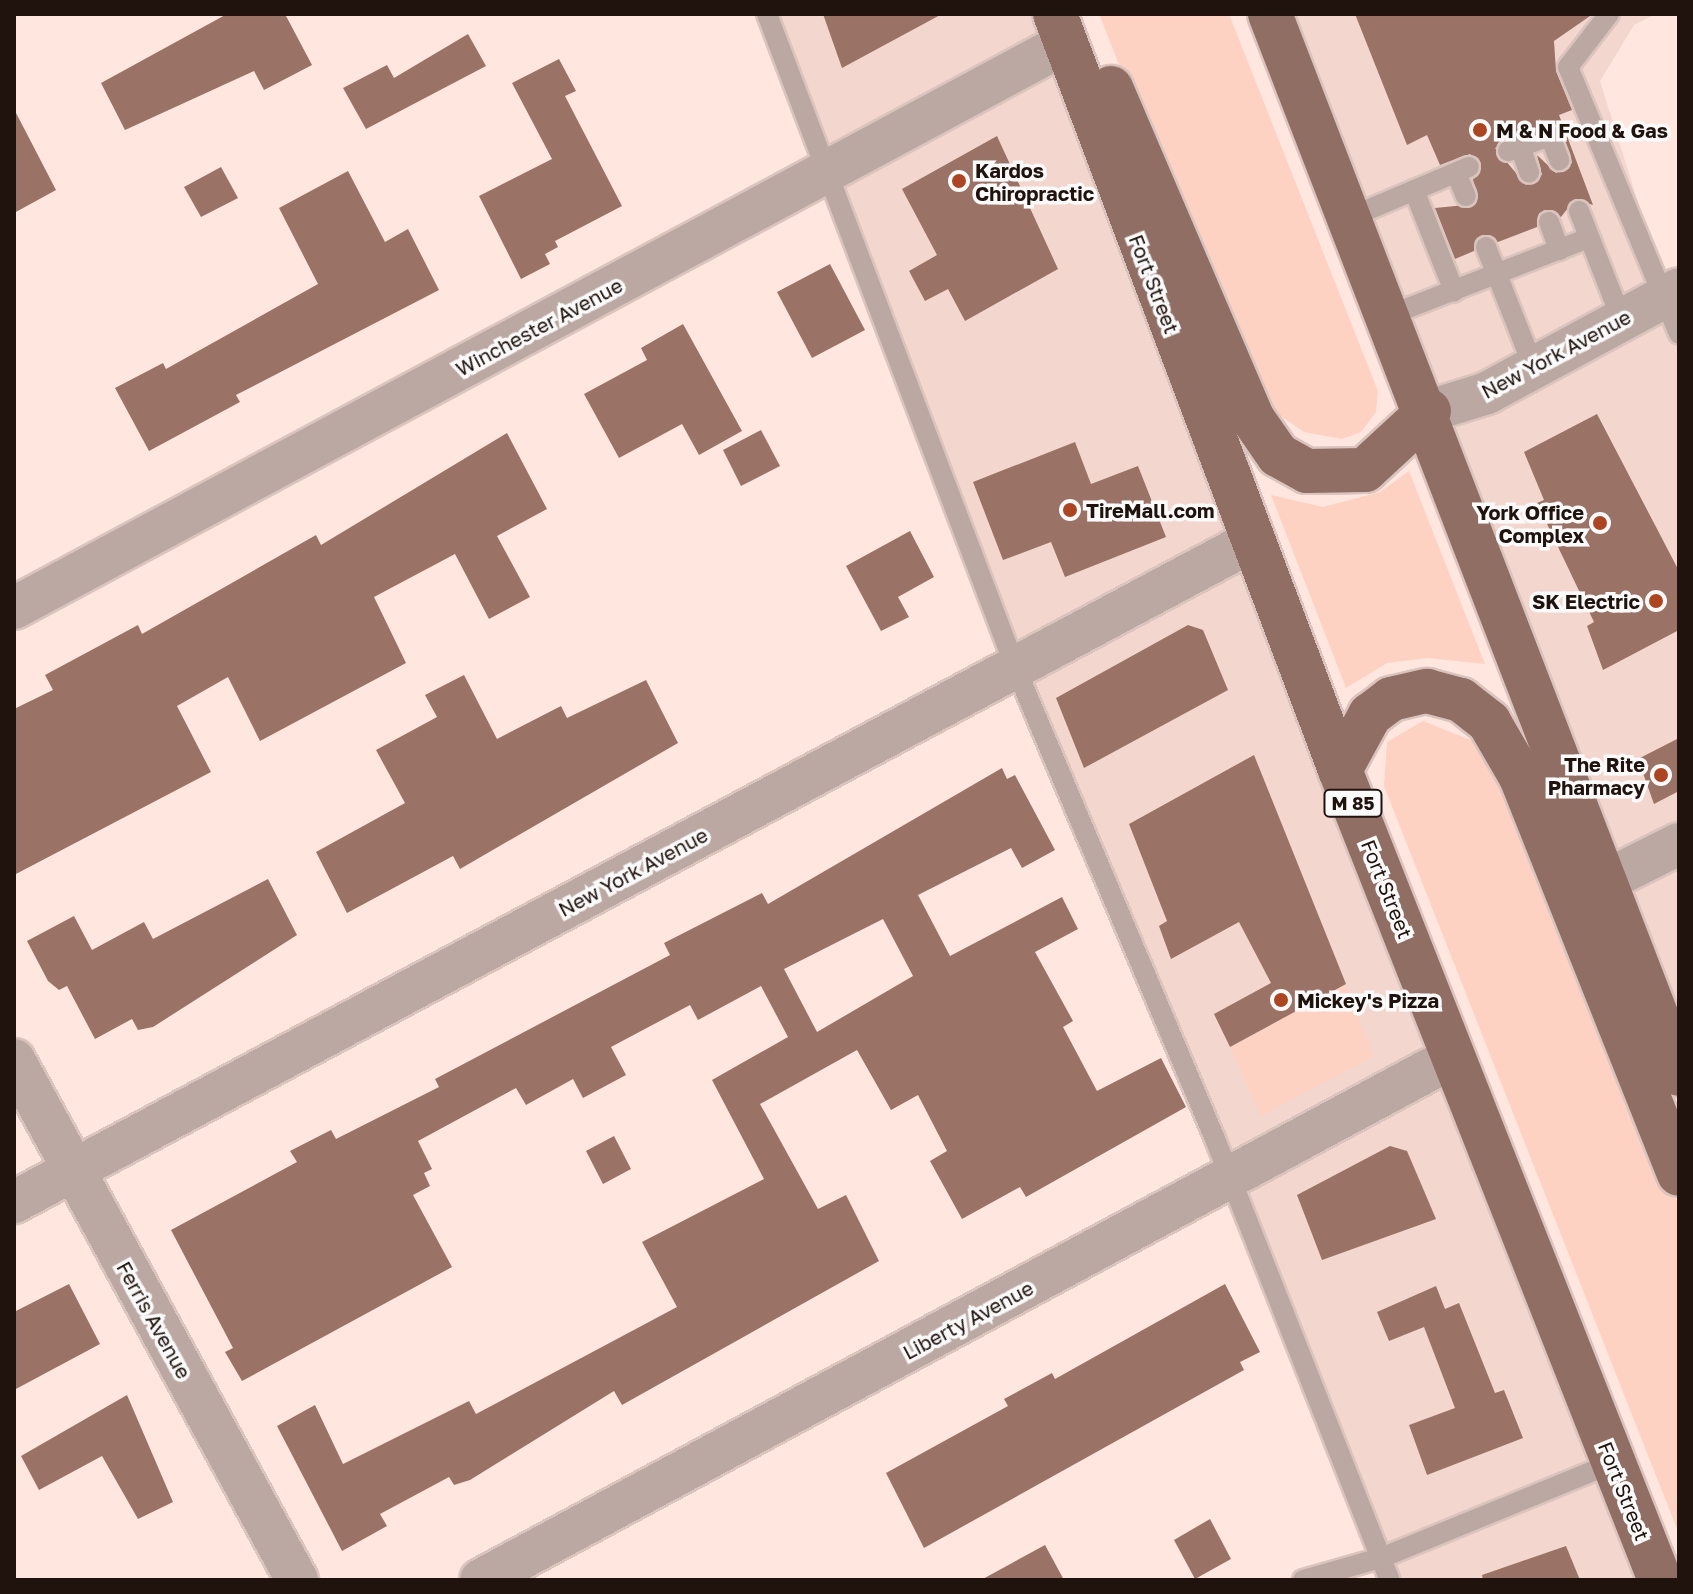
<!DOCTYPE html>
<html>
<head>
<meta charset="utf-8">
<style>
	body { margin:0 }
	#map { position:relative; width:1693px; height:1594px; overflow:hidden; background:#ffe6df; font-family:"Golos Text",sans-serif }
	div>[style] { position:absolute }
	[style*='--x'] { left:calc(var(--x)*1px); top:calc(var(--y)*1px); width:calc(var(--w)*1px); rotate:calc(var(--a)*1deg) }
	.built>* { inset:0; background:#f3d6cd }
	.green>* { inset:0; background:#fed2c3 }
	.building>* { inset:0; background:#9a7266 }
	.roads { filter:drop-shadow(2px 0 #dbc4be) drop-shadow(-2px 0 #dbc4be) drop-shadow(0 2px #dbc4be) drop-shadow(0 -2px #dbc4be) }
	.service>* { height:20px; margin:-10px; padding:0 10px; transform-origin:10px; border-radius:10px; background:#bba8a2 }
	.minor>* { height:42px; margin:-21px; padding:0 21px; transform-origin:21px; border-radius:21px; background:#bba8a2 }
	.primary>* { height:44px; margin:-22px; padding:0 22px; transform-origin:22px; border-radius:22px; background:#906e64 }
	.dots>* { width:22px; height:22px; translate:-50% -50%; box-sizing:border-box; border:4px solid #fafafa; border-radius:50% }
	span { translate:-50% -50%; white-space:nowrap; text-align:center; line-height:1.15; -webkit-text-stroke:7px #fafafa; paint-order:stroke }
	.shield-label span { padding:2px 6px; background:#fafafa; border:2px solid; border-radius:6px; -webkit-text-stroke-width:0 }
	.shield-label { font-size:18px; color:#20130e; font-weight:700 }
	.poi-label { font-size:20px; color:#20130e; font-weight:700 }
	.left { translate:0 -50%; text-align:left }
	.right { translate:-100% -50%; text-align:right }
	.street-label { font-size:20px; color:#20130e }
	.frame { position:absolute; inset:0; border:16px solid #20130e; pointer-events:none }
</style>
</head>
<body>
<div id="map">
	<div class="built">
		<div style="clip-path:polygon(767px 14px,1055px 14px,1660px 1580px,1389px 1580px,1016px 669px)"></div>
		<div style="clip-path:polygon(1270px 14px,1655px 14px,1634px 25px,1600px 81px,1679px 334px,1679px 1074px)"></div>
	</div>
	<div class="green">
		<div style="clip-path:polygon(1099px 14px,1229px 14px,1378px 391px,1376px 412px,1361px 432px,1342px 439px,1304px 432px,1265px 405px,1239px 368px)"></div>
		<div style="clip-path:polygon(1409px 471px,1485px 664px,1428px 658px,1387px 663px,1346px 688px,1271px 495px,1323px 507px,1380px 492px)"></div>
		<div style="clip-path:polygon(1423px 721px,1478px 743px,1517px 791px,1679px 1206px,1679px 1534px,1384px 786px,1387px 742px)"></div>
		<div style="clip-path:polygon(1345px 984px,1374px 1056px,1261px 1116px,1230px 1047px)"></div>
	</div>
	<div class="building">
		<div style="clip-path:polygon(227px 14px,285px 14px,312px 65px,264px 90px,254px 71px,125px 130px,101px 83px)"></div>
		<div style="clip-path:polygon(823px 14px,942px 14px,842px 68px)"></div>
		<div style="clip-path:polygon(evenodd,1355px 14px,1593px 14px,1554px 41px,1556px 71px,1572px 110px,1559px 115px,1593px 205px,1575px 199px,1561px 217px,1544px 210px,1537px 227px,1498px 242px,1482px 235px,1474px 251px,1455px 259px,1435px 208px,1476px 204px,1473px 179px,1481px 163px,1470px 154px,1440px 165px,1427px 135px,1407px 145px,1355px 14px,1552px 123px,1562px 131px,1572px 163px,1556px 173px,1537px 155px,1542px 175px,1526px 185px,1495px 148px,1552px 123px)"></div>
		<div style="clip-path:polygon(468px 34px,486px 66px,366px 129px,343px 88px,387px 65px,394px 78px)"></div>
		<div style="clip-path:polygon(559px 59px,576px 91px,565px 96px,622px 206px,555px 241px,558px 247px,545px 254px,550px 264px,521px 279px,479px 196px,552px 159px,512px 83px)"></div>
		<div style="clip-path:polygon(14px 109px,56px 190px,14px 213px)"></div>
		<div style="clip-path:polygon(997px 136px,1058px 269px,965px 321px,948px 289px,925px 301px,909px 271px,937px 255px,902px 189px)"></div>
		<div style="clip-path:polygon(221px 167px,238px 198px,201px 217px,184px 187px)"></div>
		<div style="clip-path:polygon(348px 171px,385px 242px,408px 229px,439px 290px,236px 395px,240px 402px,149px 451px,115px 388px,163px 363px,166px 369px,318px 284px,279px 208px)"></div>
		<div style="clip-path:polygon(830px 264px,865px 330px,812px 358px,777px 292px)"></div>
		<div style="clip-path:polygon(683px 324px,742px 431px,699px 455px,682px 424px,619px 458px,584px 394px,647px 360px,641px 348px)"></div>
		<div style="clip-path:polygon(1597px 414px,1679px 571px,1679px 630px,1603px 670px,1587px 626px,1594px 622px,1537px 503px,1544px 500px,1524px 452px)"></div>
		<div style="clip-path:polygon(761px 430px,780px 466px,741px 486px,723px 450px)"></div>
		<div style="clip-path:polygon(507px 433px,547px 509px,497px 536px,530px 597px,489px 619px,455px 554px,374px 597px,406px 663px,260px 741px,228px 677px,177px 706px,211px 772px,14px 875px,14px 709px,53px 690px,45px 675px,138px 625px,142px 634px,316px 535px,321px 545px)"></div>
		<div style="clip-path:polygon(1075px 442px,1091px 484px,1138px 466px,1166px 537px,1065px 577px,1051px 542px,1003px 560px,973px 482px)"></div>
		<div style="clip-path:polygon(910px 531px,934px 577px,898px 597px,909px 617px,881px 631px,846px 566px)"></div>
		<div style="clip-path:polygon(1188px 625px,1203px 630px,1228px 690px,1084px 768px,1056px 698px)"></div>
		<div style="clip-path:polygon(464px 675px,497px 739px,561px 706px,567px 718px,646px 680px,678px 743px,460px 869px,453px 856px,347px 913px,316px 852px,405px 803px,376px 750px,437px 717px,425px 695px)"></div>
		<div style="clip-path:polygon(1679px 738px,1679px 791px,1654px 804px,1638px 759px)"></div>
		<div style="clip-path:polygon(1254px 755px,1346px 984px,1230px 1047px,1214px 1014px,1271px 983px,1239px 922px,1171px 959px,1159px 926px,1167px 921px,1129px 824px)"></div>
		<div style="clip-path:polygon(evenodd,1002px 768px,1007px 779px,1015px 775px,1055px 850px,1022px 868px,1011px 848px,918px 895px,950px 956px,1062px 897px,1078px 929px,1035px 952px,1073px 1021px,1063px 1027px,1097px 1091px,1161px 1058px,1186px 1107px,1026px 1197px,1020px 1187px,962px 1219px,930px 1161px,947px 1151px,918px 1095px,891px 1110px,857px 1050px,760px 1104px,818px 1209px,846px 1195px,879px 1261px,622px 1405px,614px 1391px,470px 1480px,454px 1485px,449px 1477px,380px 1514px,387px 1526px,342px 1551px,277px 1426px,315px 1405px,343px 1464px,469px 1401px,476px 1414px,677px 1307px,642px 1242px,764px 1179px,712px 1080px,788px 1037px,761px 986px,698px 1020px,690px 1005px,611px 1047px,626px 1075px,583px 1098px,573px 1079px,526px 1105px,516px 1088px,418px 1141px,432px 1169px,424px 1173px,430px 1186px,413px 1195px,452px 1267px,242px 1381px,225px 1352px,233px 1348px,171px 1230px,297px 1162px,290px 1151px,331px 1130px,336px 1139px,439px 1087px,435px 1079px,670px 955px,664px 943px,762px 893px,768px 904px,1002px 768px,883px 919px,913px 976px,817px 1032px,784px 969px,883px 919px)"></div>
		<div style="clip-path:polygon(268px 879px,297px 935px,153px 1027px,138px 1030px,132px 1019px,95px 1039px,67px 986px,59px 990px,48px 981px,27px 941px,74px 916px,92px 950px,144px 922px,153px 939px)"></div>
		<div style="clip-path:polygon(614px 1136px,631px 1169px,603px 1184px,586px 1151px)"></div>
		<div style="clip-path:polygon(1390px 1146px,1407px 1151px,1436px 1219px,1322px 1260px,1297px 1195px)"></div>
		<div style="clip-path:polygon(69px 1284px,100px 1344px,14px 1390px,14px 1312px)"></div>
		<div style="clip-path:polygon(1225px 1284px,1260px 1352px,1240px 1362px,1244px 1370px,924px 1548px,886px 1473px,1008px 1406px,1004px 1399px,1052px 1373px,1055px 1379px)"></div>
		<div style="clip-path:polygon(1436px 1286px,1445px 1309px,1459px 1303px,1495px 1393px,1504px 1390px,1523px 1438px,1427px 1475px,1409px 1425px,1455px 1408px,1424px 1327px,1389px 1341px,1377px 1312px)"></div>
		<div style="clip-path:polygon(127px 1395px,173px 1502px,138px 1519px,102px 1456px,39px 1490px,21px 1456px)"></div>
		<div style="clip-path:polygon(1210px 1519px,1231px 1559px,1195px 1579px,1174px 1540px)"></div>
		<div style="clip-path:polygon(1045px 1545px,1064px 1580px,981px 1580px)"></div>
		<div style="clip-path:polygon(1566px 1546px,1580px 1580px,1483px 1580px,1482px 1575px)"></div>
	</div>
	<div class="roads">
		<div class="service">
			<div style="--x:767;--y:14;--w:701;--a:69.19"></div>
			<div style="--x:1016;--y:669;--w:510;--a:67.05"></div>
			<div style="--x:1215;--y:1139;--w:474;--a:68.4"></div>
			<div style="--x:1609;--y:14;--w:67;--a:127.7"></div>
			<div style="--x:1568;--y:67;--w:289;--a:67.4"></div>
			<div style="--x:1520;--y:146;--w:28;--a:71"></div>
			<div style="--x:1508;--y:151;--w:45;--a:-19.7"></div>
			<div style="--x:1550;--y:136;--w:26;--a:69"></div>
			<div style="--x:1456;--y:173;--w:25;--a:67"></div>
			<div style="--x:1414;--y:190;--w:109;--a:68.4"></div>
			<div style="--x:1579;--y:211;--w:117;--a:68.5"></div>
			<div style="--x:1351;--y:217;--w:128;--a:-23"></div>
			<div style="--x:1549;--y:222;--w:30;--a:70"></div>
			<div style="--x:1486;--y:247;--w:130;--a:68.4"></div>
			<div style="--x:1390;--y:315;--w:213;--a:-21.2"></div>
			<div style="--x:1303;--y:1580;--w:81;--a:-15.8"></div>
			<div style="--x:1381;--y:1558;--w:251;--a:-22.3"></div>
		</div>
		<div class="minor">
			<div style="--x:1429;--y:411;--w:61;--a:-17.2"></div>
			<div style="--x:1487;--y:393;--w:218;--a:-28.4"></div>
			<div style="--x:14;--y:608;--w:1192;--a:-28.24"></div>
			<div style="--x:1603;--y:882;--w:85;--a:-26.6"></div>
			<div style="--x:14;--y:1060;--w:592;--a:61.44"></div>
			<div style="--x:14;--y:1202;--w:1403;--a:-28.1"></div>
			<div style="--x:481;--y:1580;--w:1104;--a:-28.28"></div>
		</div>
		<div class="primary">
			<div style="--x:1055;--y:14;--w:808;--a:69.34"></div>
			<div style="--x:1340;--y:770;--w:871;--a:68.44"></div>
			<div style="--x:1270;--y:14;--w:1136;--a:68.9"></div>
			<div style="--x:1111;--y:88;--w:360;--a:66.8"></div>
			<div style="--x:1253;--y:419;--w:44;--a:55.2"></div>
			<div style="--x:1278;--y:455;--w:33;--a:29"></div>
			<div style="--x:1307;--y:471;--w:58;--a:-1"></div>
			<div style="--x:1365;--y:470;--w:87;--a:-42.7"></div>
			<div style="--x:1340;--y:770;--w:63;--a:-61.4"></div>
			<div style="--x:1370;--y:715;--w:26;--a:-37"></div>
			<div style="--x:1391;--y:699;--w:37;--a:-13"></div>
			<div style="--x:1427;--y:691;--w:35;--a:15"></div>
			<div style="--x:1461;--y:700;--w:36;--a:38"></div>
			<div style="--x:1489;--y:722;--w:64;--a:59.8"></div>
			<div style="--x:1521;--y:777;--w:427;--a:68.3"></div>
		</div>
	</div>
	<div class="dots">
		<div style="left:1480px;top:130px;background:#ac4521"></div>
		<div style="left:959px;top:181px;background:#ac4521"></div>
		<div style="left:1070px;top:510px;background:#ac4521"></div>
		<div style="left:1600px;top:523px;background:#ac4521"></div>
		<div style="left:1656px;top:601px;background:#ac4521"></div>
		<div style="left:1661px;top:775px;background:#ac4521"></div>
		<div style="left:1281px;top:1000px;background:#ac4521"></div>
	</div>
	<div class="shield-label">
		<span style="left:1353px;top:803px">M 85</span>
	</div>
	<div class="poi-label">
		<span class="left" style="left:1496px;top:130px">M &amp; N Food &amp; Gas</span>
		<span class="left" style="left:975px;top:182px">Kardos<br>Chiropractic</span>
		<span class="left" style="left:1086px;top:510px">TireMall.com</span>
		<span class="right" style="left:1584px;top:524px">York Office<br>Complex</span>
		<span class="right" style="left:1640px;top:601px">SK Electric</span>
		<span class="right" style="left:1645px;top:776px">The Rite<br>Pharmacy</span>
		<span class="left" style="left:1297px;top:1000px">Mickey's Pizza</span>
	</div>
	<div class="street-label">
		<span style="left:1154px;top:284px;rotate:69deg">Fort Street</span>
		<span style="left:539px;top:327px;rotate:-28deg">Winchester Avenue</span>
		<span style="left:1556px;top:354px;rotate:-28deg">New York Avenue</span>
		<span style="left:633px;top:872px;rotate:-28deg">New York Avenue</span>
		<span style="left:1387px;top:889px;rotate:68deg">Fort Street</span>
		<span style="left:154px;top:1320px;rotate:61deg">Ferris Avenue</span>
		<span style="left:968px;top:1320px;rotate:-28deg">Liberty Avenue</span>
		<span style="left:1624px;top:1491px;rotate:68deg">Fort Street</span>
	</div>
	<div class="frame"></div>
</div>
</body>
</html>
